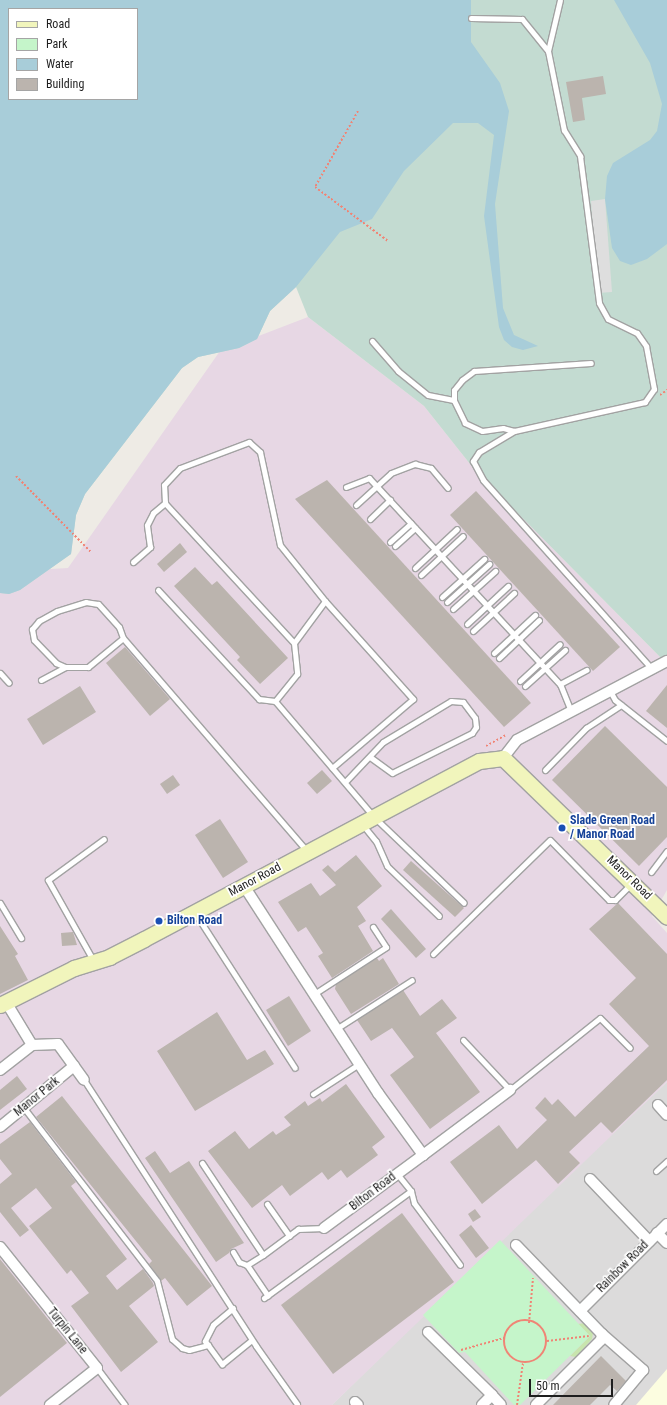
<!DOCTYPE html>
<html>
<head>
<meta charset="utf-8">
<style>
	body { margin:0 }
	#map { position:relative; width:667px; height:1405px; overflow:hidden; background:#eeebe5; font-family:"Roboto Condensed",sans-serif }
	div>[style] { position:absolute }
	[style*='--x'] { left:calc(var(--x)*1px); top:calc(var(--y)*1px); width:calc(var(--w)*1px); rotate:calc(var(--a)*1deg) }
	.residential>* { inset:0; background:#dcdbdb }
	.industrial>* { inset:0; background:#e7d7e4 }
	.education>* { inset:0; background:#fcfde0 }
	.grass>* { inset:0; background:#c8e5ae }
	.wetland>* { inset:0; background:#c3dbd1 }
	.park>* { inset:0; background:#c5f5ca }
	.parking>* { inset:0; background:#dedede }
	.water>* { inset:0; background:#a8cdd9 }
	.building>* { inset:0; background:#bbb4ae }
	.path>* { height:2px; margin-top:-1px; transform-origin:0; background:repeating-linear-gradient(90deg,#f08475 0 2px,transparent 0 4px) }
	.path>.ring { margin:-1px; padding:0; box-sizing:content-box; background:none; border:2px solid #f08475; border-radius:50% }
	.roads { filter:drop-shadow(1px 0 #a2a2a2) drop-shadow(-1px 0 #a2a2a2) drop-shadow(0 1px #a2a2a2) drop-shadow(0 -1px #a2a2a2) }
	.lane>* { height:5px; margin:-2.5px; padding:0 2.5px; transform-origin:2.5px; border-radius:2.5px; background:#fff }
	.street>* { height:10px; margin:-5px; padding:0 5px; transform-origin:5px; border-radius:5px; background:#fff }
	.secondary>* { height:15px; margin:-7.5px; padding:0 7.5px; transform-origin:7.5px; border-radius:7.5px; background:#f1f5bc }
	.dots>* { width:11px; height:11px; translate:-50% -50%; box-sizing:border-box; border:2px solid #fff; border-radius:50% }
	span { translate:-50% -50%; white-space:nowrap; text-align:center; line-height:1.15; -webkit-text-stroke:3.5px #fff; paint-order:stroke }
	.transit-label { font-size:12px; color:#164399; font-weight:700 }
	.left { translate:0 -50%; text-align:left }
	.street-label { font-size:12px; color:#1e1e1e }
	.legend { position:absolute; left:8px; top:8px; width:130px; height:92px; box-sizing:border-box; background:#fff; border:1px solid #a5a5a5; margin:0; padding:5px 7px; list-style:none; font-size:12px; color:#1e1e1e }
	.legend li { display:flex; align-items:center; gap:8px; height:20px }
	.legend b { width:20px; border:1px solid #a5a5a5 }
	.scale { position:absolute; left:529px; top:1379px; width:84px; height:18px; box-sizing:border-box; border:2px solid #1e1e1e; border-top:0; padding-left:5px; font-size:12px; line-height:14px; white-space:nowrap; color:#1e1e1e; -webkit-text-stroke:3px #fff; paint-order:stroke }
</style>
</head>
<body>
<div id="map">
	<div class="residential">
		<div style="clip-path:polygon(667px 1082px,667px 1405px,332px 1405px,500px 1240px)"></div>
	</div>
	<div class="industrial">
		<div style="clip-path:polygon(308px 317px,424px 406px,474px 469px,667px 664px,667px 890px,652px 916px,667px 933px,667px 1082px,332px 1405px,0 1405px,0 572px,68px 568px,220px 351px)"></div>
	</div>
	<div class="education">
		<div style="clip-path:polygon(667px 1369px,667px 1405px,636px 1405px)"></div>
	</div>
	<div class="grass">
		<div style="clip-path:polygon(585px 1323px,593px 1333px,592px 1339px,576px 1357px,570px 1356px,590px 1336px,578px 1324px)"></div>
	</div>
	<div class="wetland">
		<div style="clip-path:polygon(319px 0,667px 0,667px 664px,474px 469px,424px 406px,308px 317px,296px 287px,270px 311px,257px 339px,239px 348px,198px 357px,182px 368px,85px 494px,76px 515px,71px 554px,20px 590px,9px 594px,0 593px)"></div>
	</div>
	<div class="park">
		<div style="clip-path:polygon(500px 1240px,590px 1336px,520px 1405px,514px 1405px,465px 1352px,459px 1353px,423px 1315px)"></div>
	</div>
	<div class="parking">
		<div style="clip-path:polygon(605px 199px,612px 292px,598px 293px,591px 201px)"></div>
	</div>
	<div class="water">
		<div style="clip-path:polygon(evenodd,0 0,471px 0,471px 42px,500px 83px,509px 111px,495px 204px,503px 308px,514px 335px,538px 346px,523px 350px,512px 347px,504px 340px,499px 327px,484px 216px,494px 135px,478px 123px,453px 123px,404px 171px,372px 219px,340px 232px,296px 287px,270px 311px,257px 339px,239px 348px,198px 357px,182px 368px,85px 494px,76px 515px,71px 554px,20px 590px,9px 594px,0 593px,0 0,9px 9px,137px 9px,137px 99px,9px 99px,9px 9px)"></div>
		<div style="clip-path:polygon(614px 0,667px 0,667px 244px,647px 259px,631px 265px,620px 261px,612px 248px,605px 199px,607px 176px,613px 163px,650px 140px,657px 131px,662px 104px,650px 63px)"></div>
	</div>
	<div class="building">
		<div style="clip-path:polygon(603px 76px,606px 94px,582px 98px,585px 120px,573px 122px,566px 82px)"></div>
		<div style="clip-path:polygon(327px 480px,531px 703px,504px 727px,295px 499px)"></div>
		<div style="clip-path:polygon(476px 491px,620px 647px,593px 671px,450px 515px)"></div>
		<div style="clip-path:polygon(180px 543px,187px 552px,164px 572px,157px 564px)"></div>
		<div style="clip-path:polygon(195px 567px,212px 585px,217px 581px,288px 658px,260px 684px,237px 660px,240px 657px,174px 586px)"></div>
		<div style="clip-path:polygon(125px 647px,170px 699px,150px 716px,106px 663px)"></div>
		<div style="clip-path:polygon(667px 685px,667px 728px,646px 711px)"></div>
		<div style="clip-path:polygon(80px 686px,96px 712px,43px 745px,27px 719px)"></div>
		<div style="clip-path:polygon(605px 726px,667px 787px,667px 837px,639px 866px,552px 780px)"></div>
		<div style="clip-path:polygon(322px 770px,332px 781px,317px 794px,307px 783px)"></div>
		<div style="clip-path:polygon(173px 775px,180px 785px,167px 794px,160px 784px)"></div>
		<div style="clip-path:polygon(220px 819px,248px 862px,223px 878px,195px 835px)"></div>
		<div style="clip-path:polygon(356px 855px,382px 886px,357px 907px,366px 921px,358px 926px,373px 951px,332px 978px,318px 956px,323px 953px,306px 927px,298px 932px,278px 902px,311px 883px,320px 896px,336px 885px,322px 870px,328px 865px,335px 872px)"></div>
		<div style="clip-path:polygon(411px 861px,464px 908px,455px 917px,403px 870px)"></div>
		<div style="clip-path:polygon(618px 903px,667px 954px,667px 1080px,612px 1133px,601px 1122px,569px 1152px,580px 1163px,558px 1184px,536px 1160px,482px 1204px,450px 1162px,499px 1125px,517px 1149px,547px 1120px,535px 1108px,545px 1097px,552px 1105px,558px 1099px,575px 1117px,649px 1046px,609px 1004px,636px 978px,589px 929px)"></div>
		<div style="clip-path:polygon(391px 909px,426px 949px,416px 958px,381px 919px)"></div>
		<div style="clip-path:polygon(0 926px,18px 954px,15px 956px,28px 980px,0 994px)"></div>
		<div style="clip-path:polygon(73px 932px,77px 945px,62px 946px,61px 933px)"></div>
		<div style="clip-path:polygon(377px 958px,379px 961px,383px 958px,399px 984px,351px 1014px,335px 989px,336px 984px)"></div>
		<div style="clip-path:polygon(403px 990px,420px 1016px,442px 999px,457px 1018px,436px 1033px,480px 1092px,430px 1129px,390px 1075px,414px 1057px,392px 1028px,371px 1041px,357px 1020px)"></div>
		<div style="clip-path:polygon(289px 996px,311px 1031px,288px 1046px,266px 1010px)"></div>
		<div style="clip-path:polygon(217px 1012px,247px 1060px,265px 1050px,274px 1064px,195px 1111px,157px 1051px)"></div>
		<div style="clip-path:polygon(17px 1076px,27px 1089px,0 1110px,0 1090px)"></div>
		<div style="clip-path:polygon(346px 1084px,385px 1137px,372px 1147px,378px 1155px,347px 1178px,341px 1170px,328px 1180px,322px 1172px,290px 1196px,282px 1185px,252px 1208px,208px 1151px,235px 1131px,249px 1149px,273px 1131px,276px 1135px,291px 1125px,284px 1117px,305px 1101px,308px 1106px,320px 1098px,322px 1102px)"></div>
		<div style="clip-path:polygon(62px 1096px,212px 1286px,187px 1306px,165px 1278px,161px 1281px,149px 1264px,152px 1261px,36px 1117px)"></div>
		<div style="clip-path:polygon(30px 1122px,76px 1182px,71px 1186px,127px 1259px,106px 1276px,117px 1290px,143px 1269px,153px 1283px,154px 1286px,129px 1306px,158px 1342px,121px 1372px,71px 1306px,89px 1293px,71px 1270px,67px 1274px,29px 1226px,52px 1208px,36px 1188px,11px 1208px,29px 1230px,20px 1237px,0 1212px,0 1184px,12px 1174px,0 1159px,0 1144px)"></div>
		<div style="clip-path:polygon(155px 1151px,170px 1173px,189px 1161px,244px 1243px,231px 1249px,229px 1253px,216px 1262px,145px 1158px)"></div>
		<div style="clip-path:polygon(475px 1209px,481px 1217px,473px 1222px,468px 1214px)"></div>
		<div style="clip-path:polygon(402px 1213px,454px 1282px,333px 1374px,281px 1305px)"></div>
		<div style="clip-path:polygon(471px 1225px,489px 1248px,476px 1258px,459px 1235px)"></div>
		<div style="clip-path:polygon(0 1259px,67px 1343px,0 1397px)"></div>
		<div style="clip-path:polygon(601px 1356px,626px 1381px,617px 1391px,610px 1385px,590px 1405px,553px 1405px)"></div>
	</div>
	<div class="path">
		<div style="--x:358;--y:111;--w:87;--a:119.5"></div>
		<div style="--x:315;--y:187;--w:91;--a:36.5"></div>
		<div style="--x:660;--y:395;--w:9;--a:-36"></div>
		<div style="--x:16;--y:476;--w:107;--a:45.4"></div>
		<div style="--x:486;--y:746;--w:23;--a:-29"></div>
		<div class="ring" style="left:504px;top:1320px;width:40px;height:40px"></div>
		<div style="--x:529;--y:1323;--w:45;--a:-84.9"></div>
		<div style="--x:547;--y:1341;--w:42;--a:-6.8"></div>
		<div style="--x:461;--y:1350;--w:45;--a:-15.6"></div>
		<div style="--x:517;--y:1405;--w:42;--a:-81.9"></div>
	</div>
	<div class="roads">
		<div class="lane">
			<div style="--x:471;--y:18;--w:51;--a:1.1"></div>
			<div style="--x:522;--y:19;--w:41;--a:50.9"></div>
			<div style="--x:548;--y:51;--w:81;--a:78.6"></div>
			<div style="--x:564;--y:130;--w:31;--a:58"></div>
			<div style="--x:580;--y:156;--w:148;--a:82.6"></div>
			<div style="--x:599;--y:303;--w:18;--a:61"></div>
			<div style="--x:608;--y:319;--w:32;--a:26"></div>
			<div style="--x:637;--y:333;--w:16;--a:55"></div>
			<div style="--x:646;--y:346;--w:44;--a:79.5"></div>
			<div style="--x:654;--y:389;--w:16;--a:125"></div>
			<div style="--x:645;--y:402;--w:134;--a:167.5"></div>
			<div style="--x:514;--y:431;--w:41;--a:149"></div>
			<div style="--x:479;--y:452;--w:11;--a:124"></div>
			<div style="--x:473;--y:461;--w:21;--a:62"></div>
			<div style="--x:483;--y:480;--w:254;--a:48.2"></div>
			<div style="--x:548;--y:51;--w:52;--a:-76.8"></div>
			<div style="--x:372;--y:341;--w:40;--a:49"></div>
			<div style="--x:398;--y:371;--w:38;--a:39"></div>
			<div style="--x:428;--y:395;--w:26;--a:11"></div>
			<div style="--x:514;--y:431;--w:11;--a:-165"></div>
			<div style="--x:503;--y:428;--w:21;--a:172"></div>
			<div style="--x:482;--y:431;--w:19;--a:-155"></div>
			<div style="--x:465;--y:423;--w:25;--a:-116"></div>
			<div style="--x:454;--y:400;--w:10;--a:-90"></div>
			<div style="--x:454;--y:390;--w:13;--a:-51"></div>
			<div style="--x:462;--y:380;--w:15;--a:-37"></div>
			<div style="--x:474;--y:371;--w:117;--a:-3.9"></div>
			<div style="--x:346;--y:487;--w:25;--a:-21"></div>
			<div style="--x:369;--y:478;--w:281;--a:47.2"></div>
			<div style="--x:560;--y:684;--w:29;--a:68"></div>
			<div style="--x:356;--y:505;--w:47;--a:-42.4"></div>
			<div style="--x:391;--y:473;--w:26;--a:-21"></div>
			<div style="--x:415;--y:464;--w:16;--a:14"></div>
			<div style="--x:431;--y:468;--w:26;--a:50"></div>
			<div style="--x:370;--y:519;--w:28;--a:-44"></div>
			<div style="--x:390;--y:542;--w:28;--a:-42"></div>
			<div style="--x:395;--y:546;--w:27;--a:-42"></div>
			<div style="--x:133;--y:562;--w:23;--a:-41"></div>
			<div style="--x:150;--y:547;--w:22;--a:-98"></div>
			<div style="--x:147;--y:525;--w:13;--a:-63"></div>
			<div style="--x:153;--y:513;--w:16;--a:-40"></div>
			<div style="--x:415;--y:568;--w:57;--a:-42.9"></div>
			<div style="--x:421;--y:575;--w:57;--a:-42.9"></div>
			<div style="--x:158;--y:590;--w:149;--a:47.2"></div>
			<div style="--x:259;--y:699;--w:16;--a:7"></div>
			<div style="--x:442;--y:597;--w:57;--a:-42.1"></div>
			<div style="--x:325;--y:601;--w:132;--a:48.1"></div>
			<div style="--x:413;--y:699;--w:106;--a:139.6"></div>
			<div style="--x:447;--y:602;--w:57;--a:-42.1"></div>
			<div style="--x:453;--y:609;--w:57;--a:-42.1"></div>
			<div style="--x:467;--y:624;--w:56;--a:-42.8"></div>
			<div style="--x:473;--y:631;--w:56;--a:-42.8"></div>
			<div style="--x:123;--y:638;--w:12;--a:-110"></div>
			<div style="--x:119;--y:627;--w:31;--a:-132"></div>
			<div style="--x:98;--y:604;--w:12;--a:-171"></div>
			<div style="--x:86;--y:602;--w:30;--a:163"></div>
			<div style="--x:57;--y:611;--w:21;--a:151"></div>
			<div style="--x:39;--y:621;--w:11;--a:131"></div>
			<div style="--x:32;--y:629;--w:11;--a:80"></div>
			<div style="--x:34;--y:640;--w:32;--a:46"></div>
			<div style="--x:56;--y:663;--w:10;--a:24"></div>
			<div style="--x:65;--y:667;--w:23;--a:0"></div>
			<div style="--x:88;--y:667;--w:45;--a:-39.6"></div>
			<div style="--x:123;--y:638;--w:281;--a:49.2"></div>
			<div style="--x:294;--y:643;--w:190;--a:-132.7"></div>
			<div style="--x:165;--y:503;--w:18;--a:-93"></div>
			<div style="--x:164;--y:485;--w:23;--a:-47"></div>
			<div style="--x:180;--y:468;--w:74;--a:-20.6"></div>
			<div style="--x:249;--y:442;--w:15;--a:42"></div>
			<div style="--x:260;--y:452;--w:95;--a:77.9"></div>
			<div style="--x:280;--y:545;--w:72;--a:51.2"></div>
			<div style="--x:325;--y:601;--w:52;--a:126.4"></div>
			<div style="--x:294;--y:643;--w:31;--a:84"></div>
			<div style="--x:297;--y:674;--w:35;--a:129"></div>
			<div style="--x:275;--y:701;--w:153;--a:49.5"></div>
			<div style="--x:374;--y:817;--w:124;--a:43.7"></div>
			<div style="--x:494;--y:653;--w:56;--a:-42.8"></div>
			<div style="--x:499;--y:658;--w:55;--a:-43.5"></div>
			<div style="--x:0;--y:673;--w:13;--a:48"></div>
			<div style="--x:41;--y:680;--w:27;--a:-28"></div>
			<div style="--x:520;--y:681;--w:54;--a:-42.8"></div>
			<div style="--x:560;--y:684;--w:30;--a:-28"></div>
			<div style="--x:525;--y:686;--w:54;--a:-42"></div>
			<div style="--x:610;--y:691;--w:10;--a:61"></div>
			<div style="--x:615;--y:700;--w:66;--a:38.3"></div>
			<div style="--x:545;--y:770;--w:59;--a:-45.7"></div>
			<div style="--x:586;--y:728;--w:42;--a:-33.3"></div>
			<div style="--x:345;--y:782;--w:55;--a:-46.5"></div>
			<div style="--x:383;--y:742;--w:79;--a:-31.1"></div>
			<div style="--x:451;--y:701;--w:12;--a:5"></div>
			<div style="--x:463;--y:702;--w:20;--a:53"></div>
			<div style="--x:475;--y:718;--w:9;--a:84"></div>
			<div style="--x:476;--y:727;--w:7;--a:124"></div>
			<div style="--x:472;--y:733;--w:89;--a:153.4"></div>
			<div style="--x:392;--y:773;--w:27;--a:-144"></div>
			<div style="--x:362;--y:824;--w:22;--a:51"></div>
			<div style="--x:376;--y:841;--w:27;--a:66"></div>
			<div style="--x:387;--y:866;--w:72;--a:43.9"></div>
			<div style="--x:651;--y:872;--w:26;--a:-53"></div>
			<div style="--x:0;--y:903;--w:41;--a:59"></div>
			<div style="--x:195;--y:913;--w:184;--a:57.2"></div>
			<div style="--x:433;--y:954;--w:163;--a:-44.3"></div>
			<div style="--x:550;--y:840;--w:84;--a:45.5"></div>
			<div style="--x:609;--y:900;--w:6;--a:0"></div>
			<div style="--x:615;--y:900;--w:23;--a:-45"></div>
			<div style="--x:93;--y:960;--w:92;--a:-119.4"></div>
			<div style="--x:48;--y:880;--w:69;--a:-36.2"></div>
			<div style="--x:314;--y:994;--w:86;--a:-33.1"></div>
			<div style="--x:386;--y:947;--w:24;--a:-123"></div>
			<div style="--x:336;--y:1029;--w:90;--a:-32.8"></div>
			<div style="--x:463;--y:1040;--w:69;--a:46.8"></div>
			<div style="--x:510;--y:1090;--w:115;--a:-38.7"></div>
			<div style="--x:600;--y:1018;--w:42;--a:45"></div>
			<div style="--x:84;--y:1080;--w:317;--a:57.1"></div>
			<div style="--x:256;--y:1346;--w:71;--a:54.7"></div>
			<div style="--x:313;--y:1094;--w:55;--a:-33.1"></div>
			<div style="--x:24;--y:1108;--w:218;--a:52.4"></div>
			<div style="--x:157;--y:1281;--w:60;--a:75.5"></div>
			<div style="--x:172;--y:1339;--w:13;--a:42"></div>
			<div style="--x:182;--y:1348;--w:7;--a:16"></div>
			<div style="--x:189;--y:1350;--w:20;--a:-15"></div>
			<div style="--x:202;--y:1163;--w:110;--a:56.5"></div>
			<div style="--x:263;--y:1255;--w:44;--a:-36.6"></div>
			<div style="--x:298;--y:1229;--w:26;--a:-2"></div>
			<div style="--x:656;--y:1171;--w:15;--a:-42"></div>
			<div style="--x:411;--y:1191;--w:12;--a:76"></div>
			<div style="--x:414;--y:1203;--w:77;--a:53.4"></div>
			<div style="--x:267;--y:1204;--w:39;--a:55"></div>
			<div style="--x:233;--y:1252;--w:12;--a:59"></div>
			<div style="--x:239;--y:1262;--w:9;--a:21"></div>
			<div style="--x:263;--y:1255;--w:19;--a:148"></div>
			<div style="--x:247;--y:1265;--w:37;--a:56"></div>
			<div style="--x:264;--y:1298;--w:182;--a:-36.1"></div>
			<div style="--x:411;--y:1191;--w:22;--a:-129"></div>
			<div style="--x:233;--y:1308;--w:26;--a:140"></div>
			<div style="--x:213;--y:1325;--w:18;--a:117"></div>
			<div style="--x:205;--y:1341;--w:29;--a:54"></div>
			<div style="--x:222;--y:1364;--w:38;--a:-39"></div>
			<div style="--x:97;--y:1368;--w:46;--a:52.9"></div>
		</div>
		<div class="street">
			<div style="--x:503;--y:758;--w:23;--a:-52"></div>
			<div style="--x:517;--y:740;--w:170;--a:-27.8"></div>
			<div style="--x:244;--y:886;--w:247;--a:57.1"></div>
			<div style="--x:378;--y:1093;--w:77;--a:54"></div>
			<div style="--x:423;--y:1155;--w:109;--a:-36.8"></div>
			<div style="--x:6;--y:1002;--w:50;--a:58.8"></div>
			<div style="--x:32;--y:1045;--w:26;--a:-2"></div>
			<div style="--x:58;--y:1044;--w:44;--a:54.2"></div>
			<div style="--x:0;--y:1070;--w:41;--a:-38"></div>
			<div style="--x:658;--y:1105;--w:13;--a:48"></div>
			<div style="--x:0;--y:1127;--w:96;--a:-39.5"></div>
			<div style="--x:590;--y:1179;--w:86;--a:46.4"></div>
			<div style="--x:324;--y:1228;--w:123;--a:-36.4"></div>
			<div style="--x:657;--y:1233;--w:14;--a:45"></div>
			<div style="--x:516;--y:1245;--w:124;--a:46"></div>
			<div style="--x:602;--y:1334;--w:6;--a:99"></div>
			<div style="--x:601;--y:1340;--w:92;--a:135"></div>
			<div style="--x:0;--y:1247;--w:155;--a:51.3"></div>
			<div style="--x:97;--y:1368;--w:60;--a:141.8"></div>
			<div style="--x:580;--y:1311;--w:123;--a:-45"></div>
			<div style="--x:428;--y:1332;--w:90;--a:44.5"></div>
			<div style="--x:602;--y:1334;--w:55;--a:41.3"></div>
			<div style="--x:643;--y:1370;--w:45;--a:129.6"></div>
			<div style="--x:355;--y:1402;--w:4;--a:45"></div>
			<div style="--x:482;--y:1405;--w:14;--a:-45"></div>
			<div style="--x:492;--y:1395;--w:13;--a:48"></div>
		</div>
		<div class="secondary">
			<div style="--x:0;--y:1005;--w:83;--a:-26.6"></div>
			<div style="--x:74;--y:968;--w:37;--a:-17"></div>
			<div style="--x:109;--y:957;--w:39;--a:-27"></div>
			<div style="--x:144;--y:939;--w:379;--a:-28"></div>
			<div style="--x:479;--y:761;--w:24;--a:-7"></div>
			<div style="--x:503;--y:758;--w:228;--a:44.1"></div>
		</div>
	</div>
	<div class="dots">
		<div style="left:562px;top:828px;background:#1a4fb4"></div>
		<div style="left:159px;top:921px;background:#1a4fb4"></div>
	</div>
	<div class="transit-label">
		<span class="left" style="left:570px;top:828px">Slade Green Road<br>/ Manor Road</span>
		<span class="left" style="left:167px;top:921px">Bilton Road</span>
	</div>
	<div class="street-label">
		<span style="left:629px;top:878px;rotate:44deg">Manor Road</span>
		<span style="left:255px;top:880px;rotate:-28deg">Manor Road</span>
		<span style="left:37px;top:1097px;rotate:-39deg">Manor Park</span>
		<span style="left:373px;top:1192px;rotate:-37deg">Bilton Road</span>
		<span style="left:623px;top:1267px;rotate:-45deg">Rainbow Road</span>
		<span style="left:67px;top:1331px;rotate:51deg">Turpin Lane</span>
	</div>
	<ul class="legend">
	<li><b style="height:5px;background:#f1f5bc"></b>Road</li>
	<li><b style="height:11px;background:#c5f5ca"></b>Park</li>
	<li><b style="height:11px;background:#a8cdd9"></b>Water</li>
	<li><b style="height:11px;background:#bbb4ae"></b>Building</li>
	</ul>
	<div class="scale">50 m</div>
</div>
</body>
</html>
